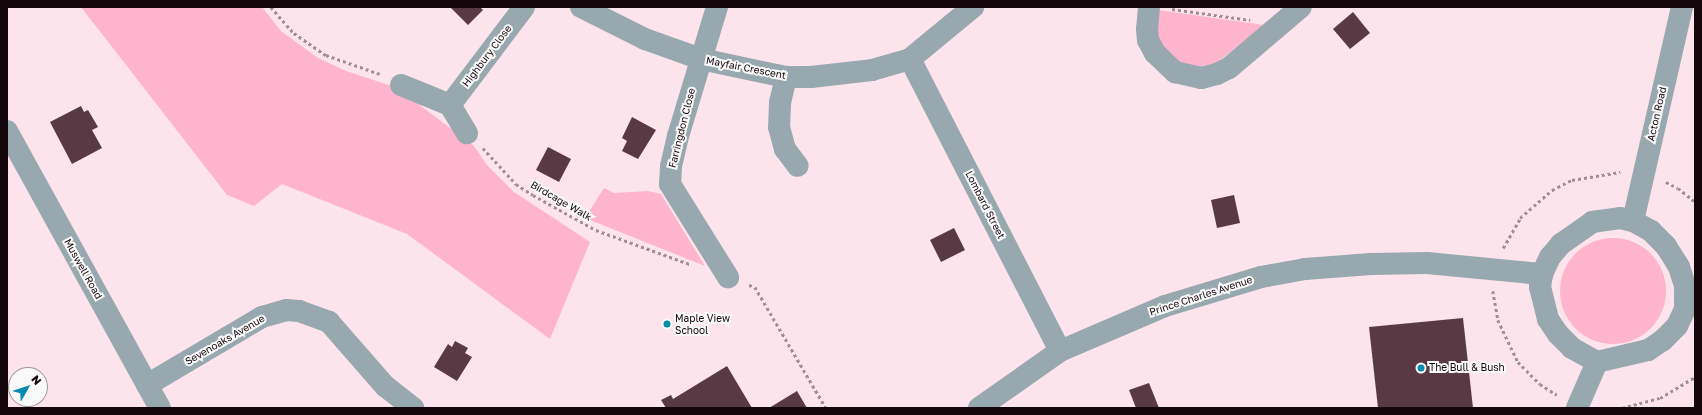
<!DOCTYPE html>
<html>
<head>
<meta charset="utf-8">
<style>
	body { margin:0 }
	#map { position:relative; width:1702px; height:415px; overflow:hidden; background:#fde4ec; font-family:"Golos Text",sans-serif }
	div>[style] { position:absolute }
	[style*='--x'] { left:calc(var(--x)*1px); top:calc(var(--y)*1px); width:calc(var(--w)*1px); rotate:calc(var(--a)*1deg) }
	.green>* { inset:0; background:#feb4cd }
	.round { border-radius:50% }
	.building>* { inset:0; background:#593944 }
	.path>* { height:2.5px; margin-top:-1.25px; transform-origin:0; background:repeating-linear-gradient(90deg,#a28d94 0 3px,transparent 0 6px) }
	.street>* { height:22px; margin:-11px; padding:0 11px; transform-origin:11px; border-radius:11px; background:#97a8af }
	.dots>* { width:11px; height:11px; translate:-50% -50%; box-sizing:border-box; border:2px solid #f9f9f9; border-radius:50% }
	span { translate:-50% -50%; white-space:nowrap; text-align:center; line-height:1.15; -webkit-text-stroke:4px #f9f9f9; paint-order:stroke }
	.street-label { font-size:10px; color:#14070b }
	.poi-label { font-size:10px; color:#14070b }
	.left { translate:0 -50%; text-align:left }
	.frame { position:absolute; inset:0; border:8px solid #14070b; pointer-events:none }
	.north { position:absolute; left:8px; top:367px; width:40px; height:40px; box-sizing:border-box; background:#f9f9f9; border:1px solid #9d989a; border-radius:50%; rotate:51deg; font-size:11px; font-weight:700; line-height:16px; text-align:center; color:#14070b }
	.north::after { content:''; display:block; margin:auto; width:14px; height:18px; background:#058bab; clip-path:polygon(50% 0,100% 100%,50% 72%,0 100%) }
</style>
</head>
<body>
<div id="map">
	<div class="green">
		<div style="clip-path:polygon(81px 7px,262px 7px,281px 31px,318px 58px,346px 71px,389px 85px,405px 94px,474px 146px,487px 165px,514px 192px,590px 242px,550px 339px,407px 234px,282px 184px,254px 206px,227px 195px)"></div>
		<div style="clip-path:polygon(1158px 10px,1264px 25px,1215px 64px,1195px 67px,1177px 61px,1159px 44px,1156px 22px)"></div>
		<div style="clip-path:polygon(604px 188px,614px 193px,648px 191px,661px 194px,705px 266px,585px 218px)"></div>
		<div class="round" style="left:1560px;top:238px;width:106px;height:106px"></div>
	</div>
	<div class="building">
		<div style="clip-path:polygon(450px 7px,480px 7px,483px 10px,468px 25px)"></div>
		<div style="clip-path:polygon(1353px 12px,1370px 33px,1350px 49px,1333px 29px)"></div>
		<div style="clip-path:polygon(81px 106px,84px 112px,88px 110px,98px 127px,92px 130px,102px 148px,72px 164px,50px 122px)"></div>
		<div style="clip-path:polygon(632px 117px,656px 130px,638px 159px,622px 151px,627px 141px,622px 138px)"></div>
		<div style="clip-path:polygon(548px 147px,571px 159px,559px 182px,536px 170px)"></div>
		<div style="clip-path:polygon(1234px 195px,1240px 223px,1217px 228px,1211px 200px)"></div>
		<div style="clip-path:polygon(954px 228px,965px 250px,941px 262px,930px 240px)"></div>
		<div style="clip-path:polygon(1463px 318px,1473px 408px,1378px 408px,1369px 327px)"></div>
		<div style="clip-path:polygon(455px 341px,468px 348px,465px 353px,472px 357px,457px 381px,434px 367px,448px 344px,452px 347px)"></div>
		<div style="clip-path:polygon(727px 366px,752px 408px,666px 408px,661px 400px,671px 395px,673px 399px)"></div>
		<div style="clip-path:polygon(1149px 383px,1159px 408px,1136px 408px,1129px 390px)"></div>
		<div style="clip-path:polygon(797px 391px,807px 408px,769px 408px)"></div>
	</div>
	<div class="path">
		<div style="--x:271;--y:7;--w:35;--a:49"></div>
		<div style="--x:294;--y:33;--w:39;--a:35"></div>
		<div style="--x:326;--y:55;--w:57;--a:19.4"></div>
		<div style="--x:1172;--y:9;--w:79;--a:8"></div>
		<div style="--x:483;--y:148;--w:49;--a:47.5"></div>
		<div style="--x:516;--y:184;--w:20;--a:33"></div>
		<div style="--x:533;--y:195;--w:72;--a:29.1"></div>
		<div style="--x:596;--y:230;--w:102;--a:20"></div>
		<div style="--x:1666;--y:182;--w:13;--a:27"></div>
		<div style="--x:1678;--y:188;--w:22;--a:39"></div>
		<div style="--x:1503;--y:248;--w:34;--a:-60"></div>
		<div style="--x:1520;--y:218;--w:43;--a:-41.2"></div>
		<div style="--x:1552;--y:190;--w:22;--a:-27"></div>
		<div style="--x:1572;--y:180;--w:49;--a:-9.5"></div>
		<div style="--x:749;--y:285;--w:6;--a:18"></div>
		<div style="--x:755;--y:287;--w:140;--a:59.6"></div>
		<div style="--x:1493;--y:291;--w:29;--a:80"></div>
		<div style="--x:1498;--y:320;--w:47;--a:64.5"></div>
		<div style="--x:1518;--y:362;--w:31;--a:45"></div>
		<div style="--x:1540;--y:384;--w:20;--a:33"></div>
		<div style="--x:1622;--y:408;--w:39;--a:-15"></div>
		<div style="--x:1660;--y:398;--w:41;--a:-31"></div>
	</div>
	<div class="street">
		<div style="--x:581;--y:7;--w:72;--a:26.6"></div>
		<div style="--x:645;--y:39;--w:59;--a:19.7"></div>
		<div style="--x:701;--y:59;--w:87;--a:12"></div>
		<div style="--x:786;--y:77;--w:25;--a:0"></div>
		<div style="--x:811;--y:77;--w:61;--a:-6.5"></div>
		<div style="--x:872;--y:70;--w:40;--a:-16"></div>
		<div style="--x:910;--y:59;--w:82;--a:-39.5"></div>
		<div style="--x:717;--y:7;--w:135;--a:106.8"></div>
		<div style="--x:678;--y:136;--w:31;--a:103"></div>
		<div style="--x:671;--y:166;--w:18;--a:93"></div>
		<div style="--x:670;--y:184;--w:110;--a:58.1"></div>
		<div style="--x:1149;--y:7;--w:22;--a:95"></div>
		<div style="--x:1147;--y:29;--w:11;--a:85"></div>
		<div style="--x:1148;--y:40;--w:15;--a:62"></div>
		<div style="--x:1155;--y:53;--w:28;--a:44"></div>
		<div style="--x:1175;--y:72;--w:27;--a:13"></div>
		<div style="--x:1201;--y:78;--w:16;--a:-14"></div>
		<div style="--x:1217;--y:74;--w:13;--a:-27"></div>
		<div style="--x:1229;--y:68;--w:94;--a:-40.3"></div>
		<div style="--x:910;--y:59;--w:328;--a:62.8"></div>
		<div style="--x:786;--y:77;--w:26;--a:103"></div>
		<div style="--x:780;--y:102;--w:25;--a:92"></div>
		<div style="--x:779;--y:127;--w:23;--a:75"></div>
		<div style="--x:785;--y:149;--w:21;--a:53"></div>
		<div style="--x:401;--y:85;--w:53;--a:22.2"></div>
		<div style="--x:450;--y:105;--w:33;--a:59"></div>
		<div style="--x:450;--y:105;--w:123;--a:-52.9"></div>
		<div style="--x:7;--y:131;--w:316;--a:61.1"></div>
		<div style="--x:1620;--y:218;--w:13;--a:13"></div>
		<div style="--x:1633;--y:221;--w:21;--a:29"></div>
		<div style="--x:1651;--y:231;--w:21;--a:45"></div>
		<div style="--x:1666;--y:246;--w:25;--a:58"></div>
		<div style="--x:1679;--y:267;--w:20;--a:72"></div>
		<div style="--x:1685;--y:286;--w:23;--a:90"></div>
		<div style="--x:1685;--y:309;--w:19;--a:115"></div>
		<div style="--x:1677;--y:326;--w:20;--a:135"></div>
		<div style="--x:1663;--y:340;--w:18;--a:146"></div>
		<div style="--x:1648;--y:350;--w:52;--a:166.8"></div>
		<div style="--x:1597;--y:362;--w:29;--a:-151"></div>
		<div style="--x:1572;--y:348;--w:20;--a:-135"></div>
		<div style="--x:1558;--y:334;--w:18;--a:-124"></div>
		<div style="--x:1548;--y:319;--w:33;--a:-104"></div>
		<div style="--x:1540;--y:287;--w:13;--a:-81"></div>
		<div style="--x:1542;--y:274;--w:19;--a:-65"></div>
		<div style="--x:1550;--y:257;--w:17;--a:-50"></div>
		<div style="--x:1561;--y:244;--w:38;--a:-35"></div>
		<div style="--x:1592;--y:222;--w:28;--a:-8"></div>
		<div style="--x:1633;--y:221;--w:220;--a:-77.1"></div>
		<div style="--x:147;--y:385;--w:134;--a:-30.6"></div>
		<div style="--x:262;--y:317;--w:25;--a:-16"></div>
		<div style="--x:286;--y:310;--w:13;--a:4"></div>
		<div style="--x:299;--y:311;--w:32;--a:20"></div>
		<div style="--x:329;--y:322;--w:85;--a:48.8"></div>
		<div style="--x:385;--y:386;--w:36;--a:38"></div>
		<div style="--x:979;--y:408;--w:99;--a:-35.1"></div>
		<div style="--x:1060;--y:351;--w:114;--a:-23.2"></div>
		<div style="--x:1165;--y:306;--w:100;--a:-16.8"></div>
		<div style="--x:1261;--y:277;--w:45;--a:-10.3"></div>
		<div style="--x:1305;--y:269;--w:66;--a:-4.3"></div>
		<div style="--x:1371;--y:264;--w:56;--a:-1"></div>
		<div style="--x:1427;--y:263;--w:116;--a:5.5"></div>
		<div style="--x:1577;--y:408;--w:50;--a:-66.5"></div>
	</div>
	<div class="dots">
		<div style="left:667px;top:324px;background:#058bab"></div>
		<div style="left:1421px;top:368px;background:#058bab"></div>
	</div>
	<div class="street-label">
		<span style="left:487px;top:56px;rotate:-53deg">Highbury Close</span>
		<span style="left:746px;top:68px;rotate:11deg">Mayfair Crescent</span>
		<span style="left:1657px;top:114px;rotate:-77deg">Acton Road</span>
		<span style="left:682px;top:128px;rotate:-76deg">Farringdon Close</span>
		<span style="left:561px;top:201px;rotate:30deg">Birdcage Walk</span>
		<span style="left:985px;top:205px;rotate:63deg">Lombard Street</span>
		<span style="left:83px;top:269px;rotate:61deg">Muswell Road</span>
		<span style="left:1201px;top:296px;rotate:-18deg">Prince Charles Avenue</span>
		<span style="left:225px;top:340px;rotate:-30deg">Sevenoaks Avenue</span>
	</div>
	<div class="poi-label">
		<span class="left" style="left:675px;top:324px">Maple View<br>School</span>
		<span class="left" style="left:1429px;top:368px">The Bull &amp; Bush</span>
	</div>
	<div class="frame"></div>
	<div class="north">N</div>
</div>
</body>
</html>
